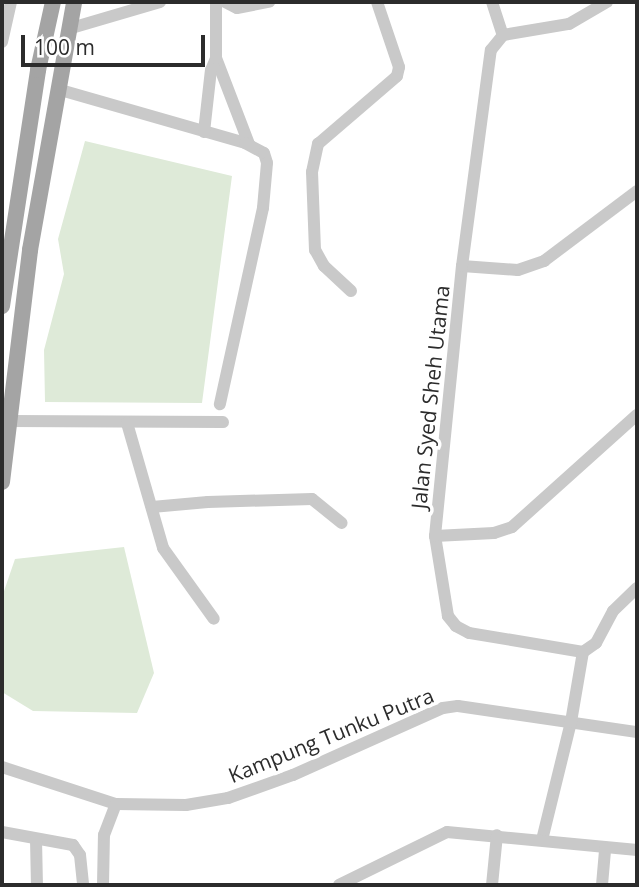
<!DOCTYPE html>
<html>
<head>
<meta charset="utf-8">
<style>
	body { margin:0 }
	#map { position:relative; width:639px; height:887px; overflow:hidden; background:#fff; font-family:"Open Sans",sans-serif }
	div>[style] { position:absolute }
	[style*='--x'] { left:calc(var(--x)*1px); top:calc(var(--y)*1px); width:calc(var(--w)*1px); rotate:calc(var(--a)*1deg) }
	.green>* { inset:0; background:#deead8 }
	.minor>* { height:12px; margin:-6px; padding:0 6px; transform-origin:6px; border-radius:6px; background:#c9c9c9 }
	.major>* { height:16px; margin:-8px; padding:0 8px; transform-origin:8px; border-radius:8px; background:#a4a4a4 }
	span { translate:-50% -50%; white-space:nowrap; text-align:center; line-height:1.15; -webkit-text-stroke:7px #fff; paint-order:stroke }
	.street-label { font-size:21px; color:#2c2c2c }
	.frame { position:absolute; inset:0; border:4px solid #2c2c2c; pointer-events:none }
	.scale { position:absolute; left:21px; top:35px; width:184px; height:32px; box-sizing:border-box; border:4px solid #2c2c2c; border-top:0; padding-left:9px; font-size:21px; line-height:24px; white-space:nowrap; color:#2c2c2c; -webkit-text-stroke:5px #fff; paint-order:stroke }
</style>
</head>
<body>
<div id="map">
	<div class="green">
		<div style="clip-path:polygon(85px 141px,232px 176px,202px 403px,45px 402px,44px 350px,64px 274px,58px 239px)"></div>
		<div style="clip-path:polygon(124px 547px,154px 673px,137px 713px,33px 711px,2px 692px,2px 597px,15px 559px)"></div>
	</div>
	<div class="minor">
		<div style="--x:225;--y:2;--w:13;--a:27"></div>
		<div style="--x:237;--y:8;--w:33;--a:-11"></div>
		<div style="--x:492;--y:2;--w:35;--a:72"></div>
		<div style="--x:68;--y:29;--w:96;--a:-16.4"></div>
		<div style="--x:2;--y:42;--w:41;--a:-77.3"></div>
		<div style="--x:216;--y:58;--w:92;--a:69"></div>
		<div style="--x:57;--y:89;--w:196;--a:16"></div>
		<div style="--x:245;--y:143;--w:21;--a:28"></div>
		<div style="--x:264;--y:153;--w:10;--a:73"></div>
		<div style="--x:267;--y:163;--w:45;--a:95.1"></div>
		<div style="--x:263;--y:208;--w:201;--a:102.4"></div>
		<div style="--x:204;--y:132;--w:62;--a:-83.6"></div>
		<div style="--x:211;--y:70;--w:13;--a:-67"></div>
		<div style="--x:216;--y:58;--w:56;--a:-90"></div>
		<div style="--x:462;--y:266;--w:56;--a:4.1"></div>
		<div style="--x:518;--y:270;--w:28;--a:-19"></div>
		<div style="--x:544;--y:261;--w:116;--a:-37"></div>
		<div style="--x:351;--y:291;--w:37;--a:-137"></div>
		<div style="--x:324;--y:266;--w:18;--a:-119"></div>
		<div style="--x:315;--y:250;--w:78;--a:-92.2"></div>
		<div style="--x:312;--y:172;--w:29;--a:-78"></div>
		<div style="--x:318;--y:144;--w:104;--a:-40.7"></div>
		<div style="--x:397;--y:76;--w:9;--a:-77"></div>
		<div style="--x:399;--y:67;--w:69;--a:-108.7"></div>
		<div style="--x:10;--y:421;--w:213;--a:0.3"></div>
		<div style="--x:127;--y:423;--w:130;--a:73.9"></div>
		<div style="--x:163;--y:548;--w:87;--a:54.3"></div>
		<div style="--x:152;--y:507;--w:56;--a:-5.1"></div>
		<div style="--x:208;--y:502;--w:104;--a:-1.7"></div>
		<div style="--x:312;--y:499;--w:38;--a:39"></div>
		<div style="--x:435;--y:536;--w:59;--a:-2.9"></div>
		<div style="--x:494;--y:533;--w:19;--a:-18"></div>
		<div style="--x:512;--y:527;--w:168;--a:-41.9"></div>
		<div style="--x:583;--y:652;--w:116;--a:-170.5"></div>
		<div style="--x:469;--y:633;--w:15;--a:-152"></div>
		<div style="--x:456;--y:626;--w:13;--a:-129"></div>
		<div style="--x:448;--y:616;--w:81;--a:-99.2"></div>
		<div style="--x:435;--y:536;--w:271;--a:-84.3"></div>
		<div style="--x:462;--y:266;--w:218;--a:-82.4"></div>
		<div style="--x:491;--y:50;--w:19;--a:-51"></div>
		<div style="--x:503;--y:35;--w:67;--a:-9.5"></div>
		<div style="--x:569;--y:24;--w:44;--a:-30.1"></div>
		<div style="--x:583;--y:652;--w:16;--a:-35"></div>
		<div style="--x:596;--y:643;--w:36;--a:-62"></div>
		<div style="--x:613;--y:611;--w:33;--a:-44"></div>
		<div style="--x:2;--y:767;--w:120;--a:18"></div>
		<div style="--x:116;--y:804;--w:70;--a:0.8"></div>
		<div style="--x:186;--y:805;--w:43;--a:-9.5"></div>
		<div style="--x:228;--y:798;--w:69;--a:-19.5"></div>
		<div style="--x:293;--y:775;--w:164;--a:-24.1"></div>
		<div style="--x:443;--y:708;--w:15;--a:-8"></div>
		<div style="--x:458;--y:706;--w:181;--a:8.3"></div>
		<div style="--x:2;--y:832;--w:72;--a:10.4"></div>
		<div style="--x:73;--y:845;--w:12;--a:55"></div>
		<div style="--x:80;--y:855;--w:30;--a:84"></div>
		<div style="--x:36;--y:839;--w:46;--a:88.8"></div>
		<div style="--x:542;--y:840;--w:122;--a:-76.2"></div>
		<div style="--x:571;--y:722;--w:71;--a:-80.3"></div>
		<div style="--x:103;--y:885;--w:50;--a:-88.9"></div>
		<div style="--x:104;--y:835;--w:33;--a:-69"></div>
		<div style="--x:339;--y:885;--w:120;--a:-26.1"></div>
		<div style="--x:447;--y:832;--w:191;--a:5.4"></div>
		<div style="--x:492;--y:885;--w:50;--a:-84.3"></div>
		<div style="--x:602;--y:885;--w:37;--a:-85"></div>
	</div>
	<div class="major">
		<div style="--x:2;--y:306;--w:239;--a:-81.3"></div>
		<div style="--x:38;--y:70;--w:70;--a:-77.6"></div>
		<div style="--x:2;--y:482;--w:234;--a:-83.1"></div>
		<div style="--x:30;--y:250;--w:252;--a:-79.9"></div>
	</div>
	<div class="street-label">
		<span style="left:430px;top:397px;rotate:-84deg">Jalan Syed Sheh Utama</span>
		<span style="left:331px;top:735px;rotate:-22deg">Kampung Tunku Putra</span>
	</div>
	<div class="frame"></div>
	<div class="scale">100 m</div>
</div>
</body>
</html>
